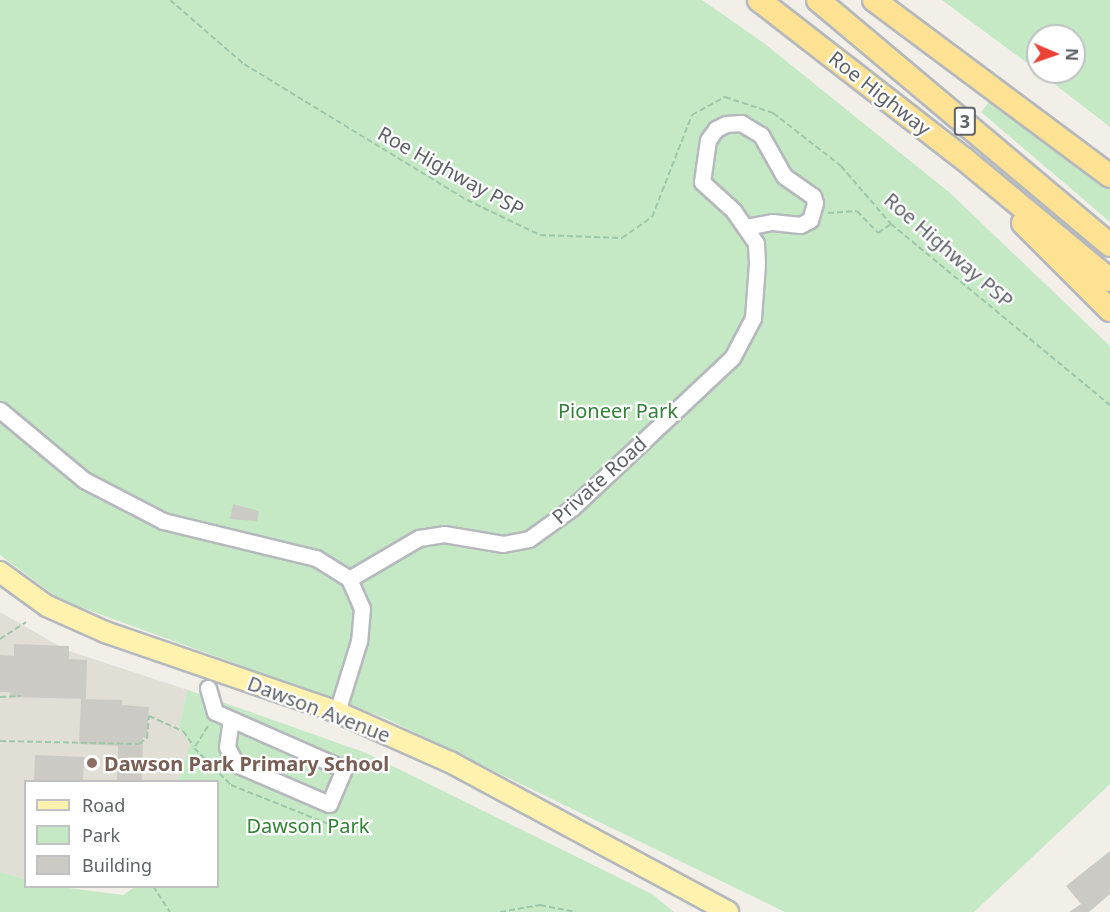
<!DOCTYPE html>
<html>
<head>
<meta charset="utf-8">
<style>
	body { margin:0 }
	#map { position:relative; width:1110px; height:912px; overflow:hidden; background:#f1efe8; font-family:"Noto Sans",sans-serif }
	div>[style] { position:absolute }
	[style*='--x'] { left:calc(var(--x)*1px); top:calc(var(--y)*1px); width:calc(var(--w)*1px); rotate:calc(var(--a)*1deg) }
	.education>* { inset:0; background:#e1ded6 }
	.green>* { inset:0; background:#c5e8c5 }
	.building>* { inset:0; background:#cccac5 }
	.path>* { height:2px; margin-top:-1px; transform-origin:0; background:repeating-linear-gradient(90deg,#9cc7a9 0 6px,transparent 0 9px) }
	.roads { filter:drop-shadow(2px 0 #b5b8bc) drop-shadow(-2px 0 #b5b8bc) drop-shadow(0 2px #b5b8bc) drop-shadow(0 -2px #b5b8bc) }
	.minor>* { height:15px; margin:-7.5px; padding:0 7.5px; transform-origin:7.5px; border-radius:7.5px; background:#fff }
	.major>* { height:20px; margin:-10px; padding:0 10px; transform-origin:10px; border-radius:10px; background:#fff2af }
	.highway>* { height:22px; margin:-11px; padding:0 11px; transform-origin:11px; border-radius:11px; background:#fde293 }
	.dots>* { width:16px; height:16px; translate:-50% -50%; box-sizing:border-box; border:3px solid #fff; border-radius:50% }
	span { translate:-50% -50%; white-space:nowrap; text-align:center; line-height:1.15; -webkit-text-stroke:4.5px #fff; paint-order:stroke }
	.shield-label span { padding:2px 4px; background:#fff; border:2px solid; border-radius:4px; -webkit-text-stroke-width:0 }
	.shield-label { font-size:18px; color:#5f6368; font-weight:700 }
	.street-label { font-size:20px; color:#5f6368 }
	.park-label { font-size:20px; color:#348238 }
	.education-label { font-size:20px; color:#785e54; font-weight:700 }
	.left { translate:0 -50%; text-align:left }
	.legend { position:absolute; left:24px; top:780px; width:195px; height:108px; box-sizing:border-box; background:#fff; border:2px solid #bfc1c3; margin:0; padding:8px 10px; list-style:none; font-size:18px; color:#5f6368 }
	.legend li { display:flex; align-items:center; gap:12px; height:30px }
	.legend b { width:30px; border:2px solid #bfc1c3 }
	.north { position:absolute; left:1026px; top:24px; width:60px; height:60px; box-sizing:border-box; background:#fff; border:2px solid #bfc1c3; border-radius:50%; rotate:92deg; font-size:16px; font-weight:700; line-height:24px; text-align:center; color:#5f6368 }
	.north::after { content:''; display:block; margin:auto; width:21px; height:27px; background:#ea4335; clip-path:polygon(50% 0,100% 100%,50% 72%,0 100%) }
</style>
</head>
<body>
<div id="map">
	<div class="education">
		<div style="clip-path:polygon(0 612px,66px 650px,188px 690px,179px 726px,190px 744px,178px 781px,26px 782px,25px 879px,0 872px)"></div>
	</div>
	<div class="green">
		<div style="clip-path:polygon(0 0,702px 0,765px 44px,950px 193px,1110px 346px,1110px 784px,974px 912px,785px 912px,385px 718px,61px 600px,0 555px)"></div>
		<div style="clip-path:polygon(942px 0,1110px 0,1110px 127px,1039px 72px,1074px 72px,1074px 36px,1038px 36px,1038px 71px)"></div>
		<div style="clip-path:polygon(994px 96px,1110px 184px,1110px 222px,981px 112px)"></div>
		<div style="clip-path:polygon(188px 690px,366px 753px,652px 894px,674px 912px,0 912px,0 872px,25px 879px,26px 886px,60px 887px,123px 895px,135px 887px,218px 886px,218px 782px,178px 781px,190px 744px,179px 726px)"></div>
	</div>
	<div class="building">
		<div style="clip-path:polygon(233px 504px,259px 511px,257px 521px,230px 519px)"></div>
		<div style="clip-path:polygon(14px 644px,69px 646px,69px 659px,87px 660px,86px 699px,10px 697px,10px 692px,0 692px,0 655px,14px 656px)"></div>
		<div style="clip-path:polygon(81px 699px,122px 700px,122px 705px,149px 707px,147px 738px,143px 737px,142px 782px,117px 782px,118px 746px,79px 744px)"></div>
		<div style="clip-path:polygon(35px 755px,84px 757px,83px 782px,34px 782px)"></div>
		<div style="clip-path:polygon(1110px 851px,1110px 894px,1089px 912px,1069px 912px,1081px 904px,1066px 886px)"></div>
	</div>
	<div class="path">
		<div style="--x:170;--y:0;--w:98;--a:40.9"></div>
		<div style="--x:244;--y:64;--w:261;--a:31.4"></div>
		<div style="--x:467;--y:200;--w:81;--a:25.6"></div>
		<div style="--x:540;--y:235;--w:82;--a:2.1"></div>
		<div style="--x:622;--y:238;--w:37;--a:-35"></div>
		<div style="--x:652;--y:217;--w:110;--a:-68.6"></div>
		<div style="--x:692;--y:115;--w:38;--a:-29"></div>
		<div style="--x:725;--y:97;--w:51;--a:18.4"></div>
		<div style="--x:773;--y:113;--w:86;--a:37.9"></div>
		<div style="--x:841;--y:166;--w:77;--a:49.2"></div>
		<div style="--x:891;--y:224;--w:284;--a:39.6"></div>
		<div style="--x:828;--y:213;--w:29;--a:-4"></div>
		<div style="--x:857;--y:211;--w:30;--a:46"></div>
		<div style="--x:878;--y:233;--w:16;--a:-35"></div>
		<div style="--x:0;--y:639;--w:31;--a:-33"></div>
		<div style="--x:0;--y:697;--w:21;--a:-3"></div>
		<div style="--x:208;--y:726;--w:26;--a:122"></div>
		<div style="--x:194;--y:748;--w:52;--a:45"></div>
		<div style="--x:231;--y:785;--w:108;--a:21.8"></div>
		<div style="--x:0;--y:741;--w:139;--a:1.2"></div>
		<div style="--x:139;--y:744;--w:10;--a:-37"></div>
		<div style="--x:147;--y:738;--w:22;--a:-85"></div>
		<div style="--x:149;--y:716;--w:37;--a:24"></div>
		<div style="--x:183;--y:731;--w:19;--a:55"></div>
		<div style="--x:153;--y:886;--w:31;--a:57"></div>
		<div style="--x:500;--y:912;--w:41;--a:-9.9"></div>
		<div style="--x:540;--y:905;--w:36;--a:11"></div>
	</div>
	<div class="roads">
		<div class="minor">
			<div style="--x:0;--y:410;--w:109;--a:39.8"></div>
			<div style="--x:84;--y:480;--w:89;--a:27.4"></div>
			<div style="--x:163;--y:521;--w:157;--a:13.6"></div>
			<div style="--x:316;--y:558;--w:39;--a:32"></div>
			<div style="--x:349;--y:579;--w:32;--a:66"></div>
			<div style="--x:362;--y:608;--w:33;--a:95"></div>
			<div style="--x:359;--y:641;--w:74;--a:107.2"></div>
			<div style="--x:349;--y:579;--w:81;--a:-30.4"></div>
			<div style="--x:419;--y:538;--w:25;--a:-9"></div>
			<div style="--x:444;--y:534;--w:60;--a:9.6"></div>
			<div style="--x:503;--y:544;--w:26;--a:-11"></div>
			<div style="--x:529;--y:539;--w:53;--a:-35.8"></div>
			<div style="--x:572;--y:508;--w:219;--a:-43.2"></div>
			<div style="--x:732;--y:358;--w:45;--a:-62.3"></div>
			<div style="--x:753;--y:318;--w:55;--a:-85.8"></div>
			<div style="--x:757;--y:263;--w:20;--a:-93"></div>
			<div style="--x:756;--y:243;--w:39;--a:-125"></div>
			<div style="--x:734;--y:211;--w:43;--a:-137.8"></div>
			<div style="--x:702;--y:182;--w:42;--a:-81.9"></div>
			<div style="--x:708;--y:140;--w:14;--a:-54"></div>
			<div style="--x:716;--y:129;--w:11;--a:-27"></div>
			<div style="--x:726;--y:124;--w:15;--a:-4"></div>
			<div style="--x:741;--y:123;--w:23;--a:31"></div>
			<div style="--x:761;--y:135;--w:47;--a:60.7"></div>
			<div style="--x:784;--y:176;--w:35;--a:35"></div>
			<div style="--x:813;--y:196;--w:7;--a:74"></div>
			<div style="--x:815;--y:203;--w:18;--a:106"></div>
			<div style="--x:810;--y:220;--w:11;--a:153"></div>
			<div style="--x:800;--y:225;--w:28;--a:-174"></div>
			<div style="--x:772;--y:222;--w:26;--a:169"></div>
			<div style="--x:208;--y:688;--w:25;--a:74"></div>
			<div style="--x:215;--y:712;--w:141;--a:23.8"></div>
			<div style="--x:344;--y:769;--w:38;--a:113"></div>
			<div style="--x:329;--y:804;--w:101;--a:-156.7"></div>
			<div style="--x:236;--y:764;--w:19;--a:-118"></div>
			<div style="--x:227;--y:747;--w:27;--a:-82"></div>
		</div>
		<div class="major">
			<div style="--x:0;--y:572;--w:58;--a:35.9"></div>
			<div style="--x:47;--y:606;--w:64;--a:24.1"></div>
			<div style="--x:105;--y:632;--w:245;--a:19"></div>
			<div style="--x:337;--y:712;--w:124;--a:23.9"></div>
			<div style="--x:450;--y:762;--w:316;--a:28.3"></div>
		</div>
		<div class="highway">
			<div style="--x:759;--y:0;--w:258;--a:37.8"></div>
			<div style="--x:963;--y:158;--w:191;--a:39.7"></div>
			<div style="--x:818;--y:0;--w:381;--a:40"></div>
			<div style="--x:874;--y:0;--w:294;--a:36.7"></div>
			<div style="--x:1023;--y:223;--w:123;--a:45"></div>
		</div>
	</div>
	<div class="dots">
		<div style="left:92px;top:763px;background:#8d6e63"></div>
	</div>
	<div class="shield-label">
		<span style="left:965px;top:121px">3</span>
	</div>
	<div class="street-label">
		<span style="left:880px;top:93px;rotate:38deg">Roe Highway</span>
		<span style="left:451px;top:171px;rotate:29deg">Roe Highway PSP</span>
		<span style="left:949px;top:250px;rotate:41deg">Roe Highway PSP</span>
		<span style="left:599px;top:480px;rotate:-42deg">Private Road</span>
		<span style="left:319px;top:709px;rotate:21deg">Dawson Avenue</span>
	</div>
	<div class="park-label">
		<span style="left:618px;top:410px">Pioneer Park</span>
		<span style="left:308px;top:825px">Dawson Park</span>
	</div>
	<div class="education-label">
		<span class="left" style="left:104px;top:763px">Dawson Park Primary School</span>
	</div>
	<ul class="legend">
	<li><b style="height:8px;background:#fff2af"></b>Road</li>
	<li><b style="height:16px;background:#c5e8c5"></b>Park</li>
	<li><b style="height:16px;background:#cccac5"></b>Building</li>
	</ul>
	<div class="north">N</div>
</div>
</body>
</html>
